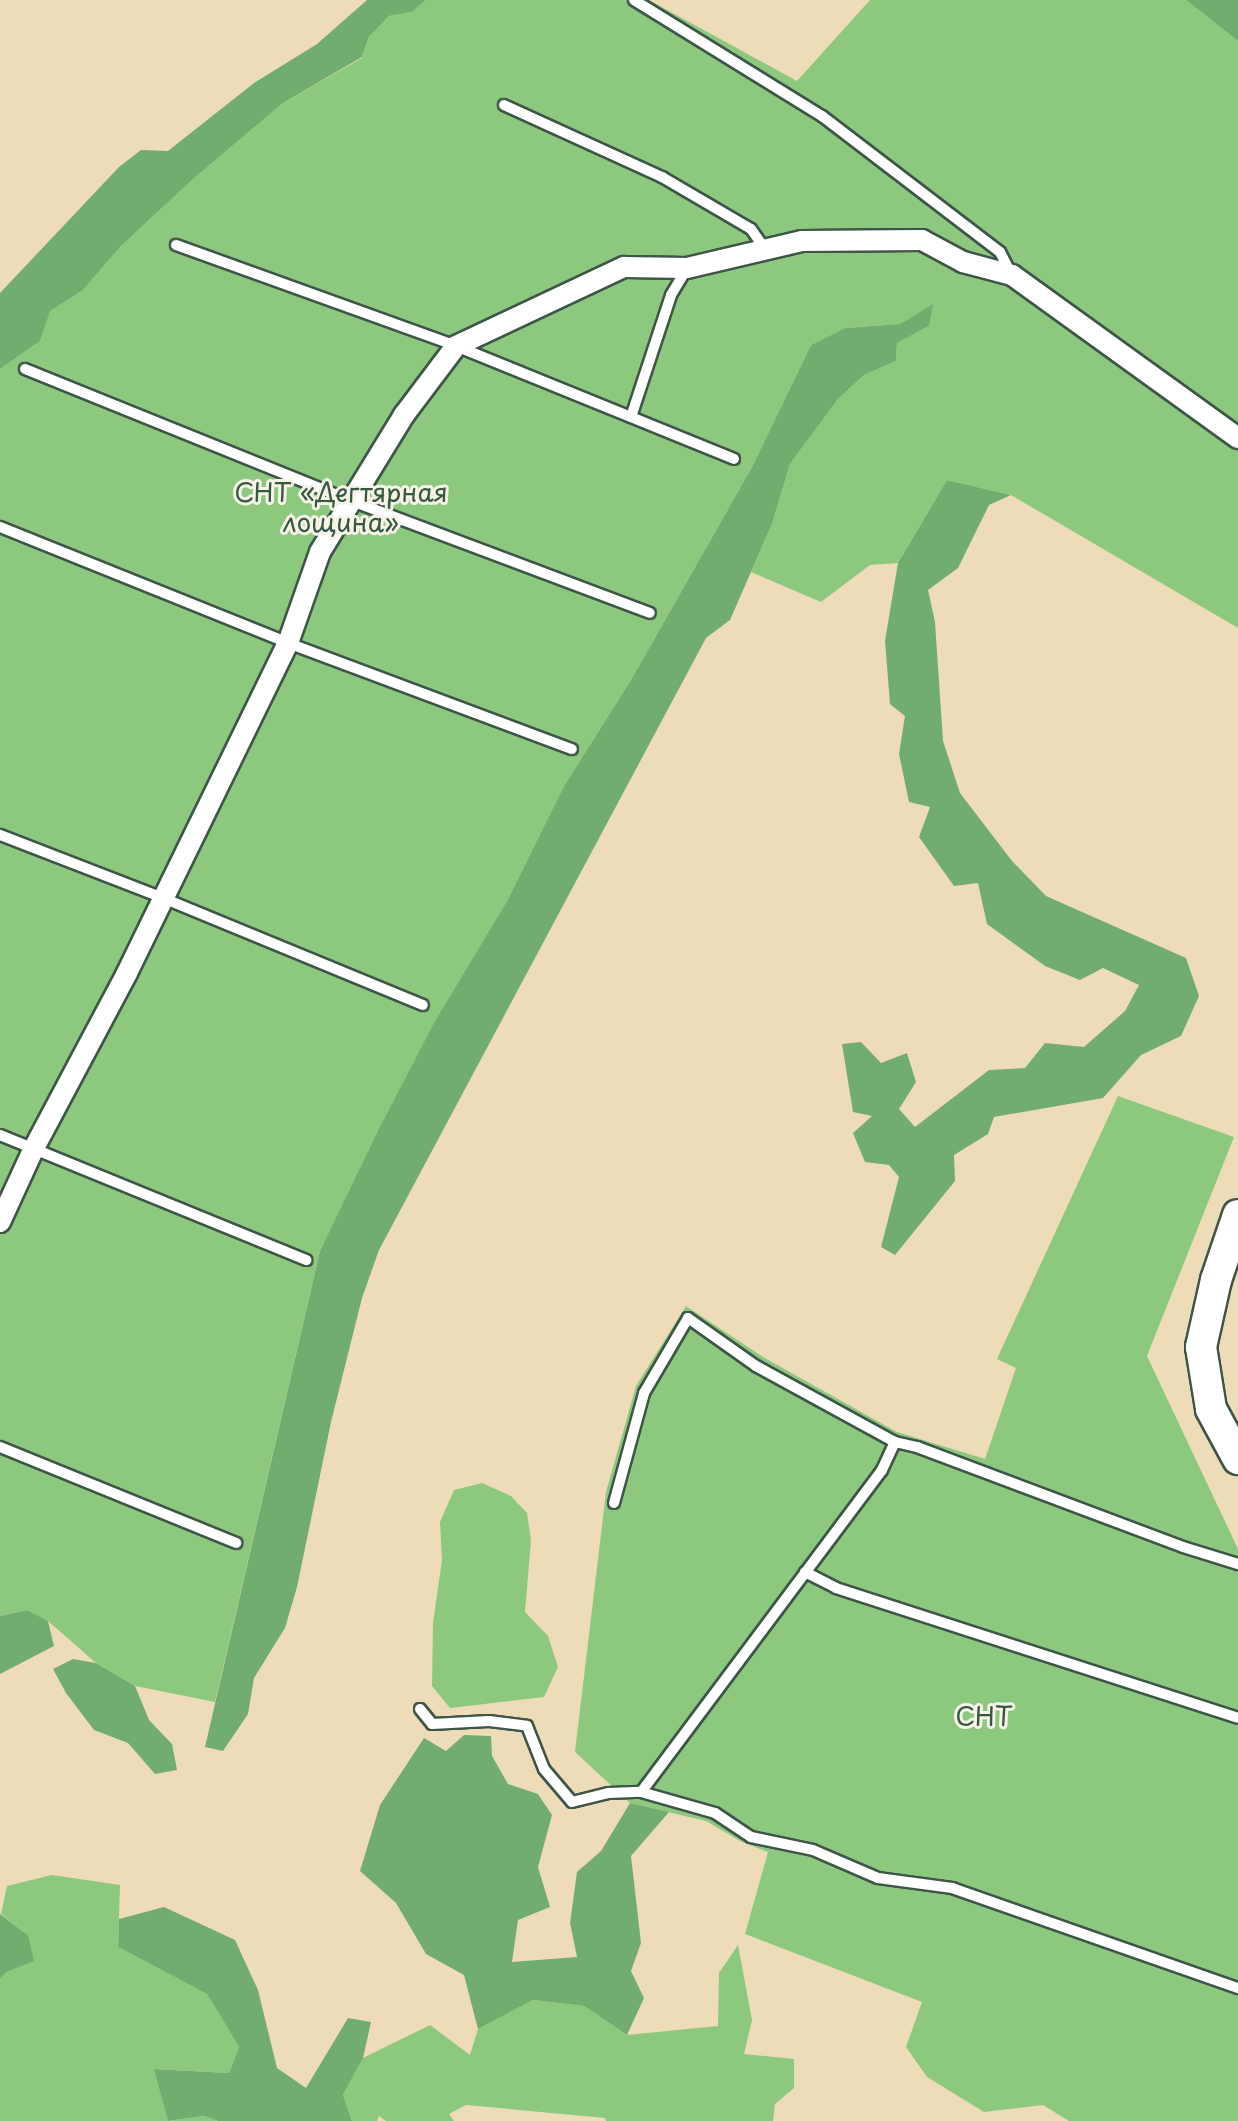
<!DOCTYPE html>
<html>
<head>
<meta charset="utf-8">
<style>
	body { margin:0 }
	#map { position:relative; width:1238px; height:2121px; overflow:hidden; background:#eedcb9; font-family:"Playpen Sans",sans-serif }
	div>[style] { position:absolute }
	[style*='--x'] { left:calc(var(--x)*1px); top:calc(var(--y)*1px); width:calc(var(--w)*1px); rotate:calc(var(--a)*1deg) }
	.green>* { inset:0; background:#8cc97f }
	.forest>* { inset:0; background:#71ad6e }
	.roads { filter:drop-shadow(2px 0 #3e5548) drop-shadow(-2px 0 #3e5548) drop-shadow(0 2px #3e5548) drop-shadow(0 -2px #3e5548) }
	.lane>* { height:10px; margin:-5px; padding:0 5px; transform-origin:5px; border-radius:5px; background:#fff }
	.street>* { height:20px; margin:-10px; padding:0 10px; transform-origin:10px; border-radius:10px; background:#fff }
	.secondary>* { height:30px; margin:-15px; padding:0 15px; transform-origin:15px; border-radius:15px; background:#fff }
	span { translate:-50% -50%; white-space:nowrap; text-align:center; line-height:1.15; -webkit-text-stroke:6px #f7f3e8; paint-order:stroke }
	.park-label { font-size:26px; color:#355943 }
</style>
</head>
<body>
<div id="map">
	<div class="green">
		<div style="clip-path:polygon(426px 0,649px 0,797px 81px,870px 0,1186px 0,1238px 41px,1238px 628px,1011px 495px,947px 480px,898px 563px,870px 565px,821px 602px,751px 572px,772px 524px,790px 464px,838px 399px,864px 375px,896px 361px,897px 343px,929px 326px,932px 305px,900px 324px,845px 328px,811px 345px,752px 467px,631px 680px,564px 786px,507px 901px,436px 1019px,320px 1251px,215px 1702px,135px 1686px,96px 1663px,48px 1621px,27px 1610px,0 1616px,0 369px,40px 341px,49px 311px,83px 290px,121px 246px,192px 180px,283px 103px,362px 58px,369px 37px,389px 16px,412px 12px)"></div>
		<div style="clip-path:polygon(1118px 1096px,1234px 1137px,1147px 1356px,1238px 1549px,1238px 2121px,1069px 2121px,1043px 2105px,984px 2112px,927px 2077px,906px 2047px,922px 2002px,745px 1934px,768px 1852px,740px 1841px,706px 1821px,630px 1803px,575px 1752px,606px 1492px,636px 1386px,686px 1306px,763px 1357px,897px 1432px,985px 1459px,1016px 1368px,997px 1359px)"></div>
		<div style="clip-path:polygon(482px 1483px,511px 1496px,527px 1513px,531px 1540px,525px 1612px,548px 1636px,558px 1667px,544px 1697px,450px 1708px,432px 1686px,433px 1623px,442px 1560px,440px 1522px,454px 1490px)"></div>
		<div style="clip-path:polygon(52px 1875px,120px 1885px,118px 1947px,207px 1994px,239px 2047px,229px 2073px,155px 2069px,168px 2121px,204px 2116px,218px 2121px,0 2121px,0 1979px,28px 1935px,1px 1914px,7px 1886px)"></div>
		<div style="clip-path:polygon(738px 1945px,752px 2020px,744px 2054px,794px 2059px,794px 2088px,775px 2104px,773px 2121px,606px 2121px,605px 2118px,466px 2105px,449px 2114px,454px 2121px,386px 2121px,379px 2116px,377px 2121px,352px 2121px,343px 2095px,363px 2058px,430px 2025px,470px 2055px,478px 2029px,533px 2000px,584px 2006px,627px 2035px,718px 2026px,719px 1973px)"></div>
	</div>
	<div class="forest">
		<div style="clip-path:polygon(367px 0,426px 0,412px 12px,389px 16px,369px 37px,362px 57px,283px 103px,192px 180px,121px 246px,83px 290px,50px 311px,40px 341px,0 369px,0 293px,119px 167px,141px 150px,168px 151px,254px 83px,317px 44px)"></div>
		<div style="clip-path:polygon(1186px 0,1238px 0,1238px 41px)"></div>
		<div style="clip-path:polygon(933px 304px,929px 326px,897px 343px,896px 361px,864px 375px,838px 399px,790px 464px,772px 524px,730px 620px,706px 638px,379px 1250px,362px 1298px,331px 1422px,297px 1587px,285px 1628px,254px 1678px,248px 1714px,223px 1751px,205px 1747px,320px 1251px,378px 1131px,436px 1019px,507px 901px,564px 786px,631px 680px,752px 467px,811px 345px,845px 328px,900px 324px)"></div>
		<div style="clip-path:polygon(947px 480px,1011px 495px,989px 505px,958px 568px,928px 590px,935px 622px,943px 741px,960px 793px,1012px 861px,1046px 896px,1186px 958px,1199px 996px,1181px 1036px,1141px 1055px,1103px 1098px,994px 1117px,988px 1134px,954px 1155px,955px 1181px,895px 1255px,881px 1247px,899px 1177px,889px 1165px,865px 1162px,853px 1133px,872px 1116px,853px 1112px,842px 1044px,861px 1042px,881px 1063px,907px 1053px,916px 1082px,899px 1109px,915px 1127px,989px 1070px,1025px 1068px,1045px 1043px,1084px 1047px,1125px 1011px,1139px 985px,1103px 968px,1080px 980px,1045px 966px,987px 924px,978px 883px,954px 886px,919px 837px,930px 807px,909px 802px,899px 754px,905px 716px,890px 704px,885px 641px,898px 563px)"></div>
		<div style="clip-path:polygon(27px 1610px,48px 1621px,54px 1646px,0 1674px,0 1616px)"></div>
		<div style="clip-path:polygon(73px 1659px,96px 1663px,135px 1686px,149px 1720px,172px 1744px,177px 1770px,155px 1774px,128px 1743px,94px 1730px,66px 1693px,53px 1669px)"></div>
		<div style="clip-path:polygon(464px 1735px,491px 1736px,492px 1756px,508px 1784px,538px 1794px,552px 1815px,538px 1867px,550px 1907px,518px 1920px,512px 1962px,577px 1957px,570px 1923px,577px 1872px,601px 1851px,630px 1803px,669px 1812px,631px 1856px,641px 1943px,631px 1971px,644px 1998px,627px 2035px,584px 2006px,533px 2000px,478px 2029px,464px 1975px,426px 1954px,396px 1903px,360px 1871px,380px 1805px,424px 1738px,446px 1751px)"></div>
		<div style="clip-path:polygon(164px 1907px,235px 1940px,258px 1990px,277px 2068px,306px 2088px,348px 2018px,371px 2022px,363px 2058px,343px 2095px,352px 2121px,218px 2121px,204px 2116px,168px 2121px,154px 2069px,229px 2073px,239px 2047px,207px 1994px,118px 1947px,119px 1919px)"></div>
		<div style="clip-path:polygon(0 1914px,28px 1935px,34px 1961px,6px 1972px,0 1979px)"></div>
	</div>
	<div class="roads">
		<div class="lane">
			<div style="--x:634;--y:0;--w:221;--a:31.7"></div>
			<div style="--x:822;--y:116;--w:224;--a:37.4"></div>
			<div style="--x:1000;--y:252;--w:25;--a:63"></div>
			<div style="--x:504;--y:105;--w:174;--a:24.5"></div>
			<div style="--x:662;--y:177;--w:103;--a:30.3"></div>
			<div style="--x:751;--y:229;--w:24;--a:55"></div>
			<div style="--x:176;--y:245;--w:298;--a:19.8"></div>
			<div style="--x:456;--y:346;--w:300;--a:22.1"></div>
			<div style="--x:25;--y:369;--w:353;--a:22"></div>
			<div style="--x:352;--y:501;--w:318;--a:20.6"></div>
			<div style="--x:631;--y:417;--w:128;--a:-71.8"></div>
			<div style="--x:671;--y:295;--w:31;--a:-59"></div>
			<div style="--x:0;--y:527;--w:310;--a:21.9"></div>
			<div style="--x:288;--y:643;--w:303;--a:20.5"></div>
			<div style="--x:0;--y:835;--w:175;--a:21.1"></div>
			<div style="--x:163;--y:898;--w:281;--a:22.4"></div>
			<div style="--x:0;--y:1135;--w:331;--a:22.2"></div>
			<div style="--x:895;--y:1442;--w:31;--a:115"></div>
			<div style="--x:882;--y:1470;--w:402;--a:126.8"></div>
			<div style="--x:641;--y:1792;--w:77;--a:15.8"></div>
			<div style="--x:715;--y:1813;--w:43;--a:33.7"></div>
			<div style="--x:751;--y:1837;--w:63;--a:11.8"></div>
			<div style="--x:813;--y:1850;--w:71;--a:23.3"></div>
			<div style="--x:878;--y:1878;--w:75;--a:7.7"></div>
			<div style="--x:952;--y:1888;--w:303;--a:19.3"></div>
			<div style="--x:0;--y:1447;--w:255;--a:22.1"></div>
			<div style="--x:614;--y:1503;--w:114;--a:-74.7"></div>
			<div style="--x:644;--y:1393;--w:87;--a:-59.6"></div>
			<div style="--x:688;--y:1318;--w:83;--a:35.2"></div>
			<div style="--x:756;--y:1366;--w:158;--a:28.7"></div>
			<div style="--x:895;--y:1442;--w:23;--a:13"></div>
			<div style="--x:917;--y:1447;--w:284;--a:20.6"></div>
			<div style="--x:1183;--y:1547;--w:58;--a:17.2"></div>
			<div style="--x:805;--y:1572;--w:35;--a:27"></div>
			<div style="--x:836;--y:1588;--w:422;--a:17.9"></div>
			<div style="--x:420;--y:1709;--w:19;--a:51"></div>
			<div style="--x:432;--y:1724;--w:57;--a:-3"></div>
			<div style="--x:489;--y:1721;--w:38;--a:7"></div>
			<div style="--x:527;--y:1726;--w:46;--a:68.4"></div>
			<div style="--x:544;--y:1769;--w:43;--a:49.7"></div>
			<div style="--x:572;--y:1802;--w:37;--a:-14"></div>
			<div style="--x:608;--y:1793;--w:33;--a:-2"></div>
		</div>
		<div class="street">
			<div style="--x:0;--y:1222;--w:81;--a:-65.3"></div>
			<div style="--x:34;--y:1148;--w:198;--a:-62"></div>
			<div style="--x:127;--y:973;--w:367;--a:-64"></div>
			<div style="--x:288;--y:643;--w:96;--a:-70.6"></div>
			<div style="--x:320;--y:552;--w:161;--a:-58.5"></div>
			<div style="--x:404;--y:415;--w:86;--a:-53"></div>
			<div style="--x:456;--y:346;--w:186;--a:-25.2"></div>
			<div style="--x:624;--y:267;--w:63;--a:0.9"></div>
			<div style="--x:687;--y:268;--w:118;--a:-13.2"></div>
			<div style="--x:802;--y:241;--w:120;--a:-0.5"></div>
			<div style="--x:922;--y:240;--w:47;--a:28.2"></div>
			<div style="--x:963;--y:262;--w:51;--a:14.9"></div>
			<div style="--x:1012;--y:275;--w:279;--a:35.8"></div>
		</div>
		<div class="secondary">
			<div style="--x:1238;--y:1215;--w:69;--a:108.7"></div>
			<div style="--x:1216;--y:1280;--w:69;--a:102.6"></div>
			<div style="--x:1201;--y:1347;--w:63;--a:80.8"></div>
			<div style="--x:1211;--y:1409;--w:57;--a:61.6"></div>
		</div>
	</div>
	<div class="park-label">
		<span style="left:341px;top:507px">СНТ «Дегтярная<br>лощина»</span>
		<span style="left:984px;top:1716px">СНТ</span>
	</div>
</div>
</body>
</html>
